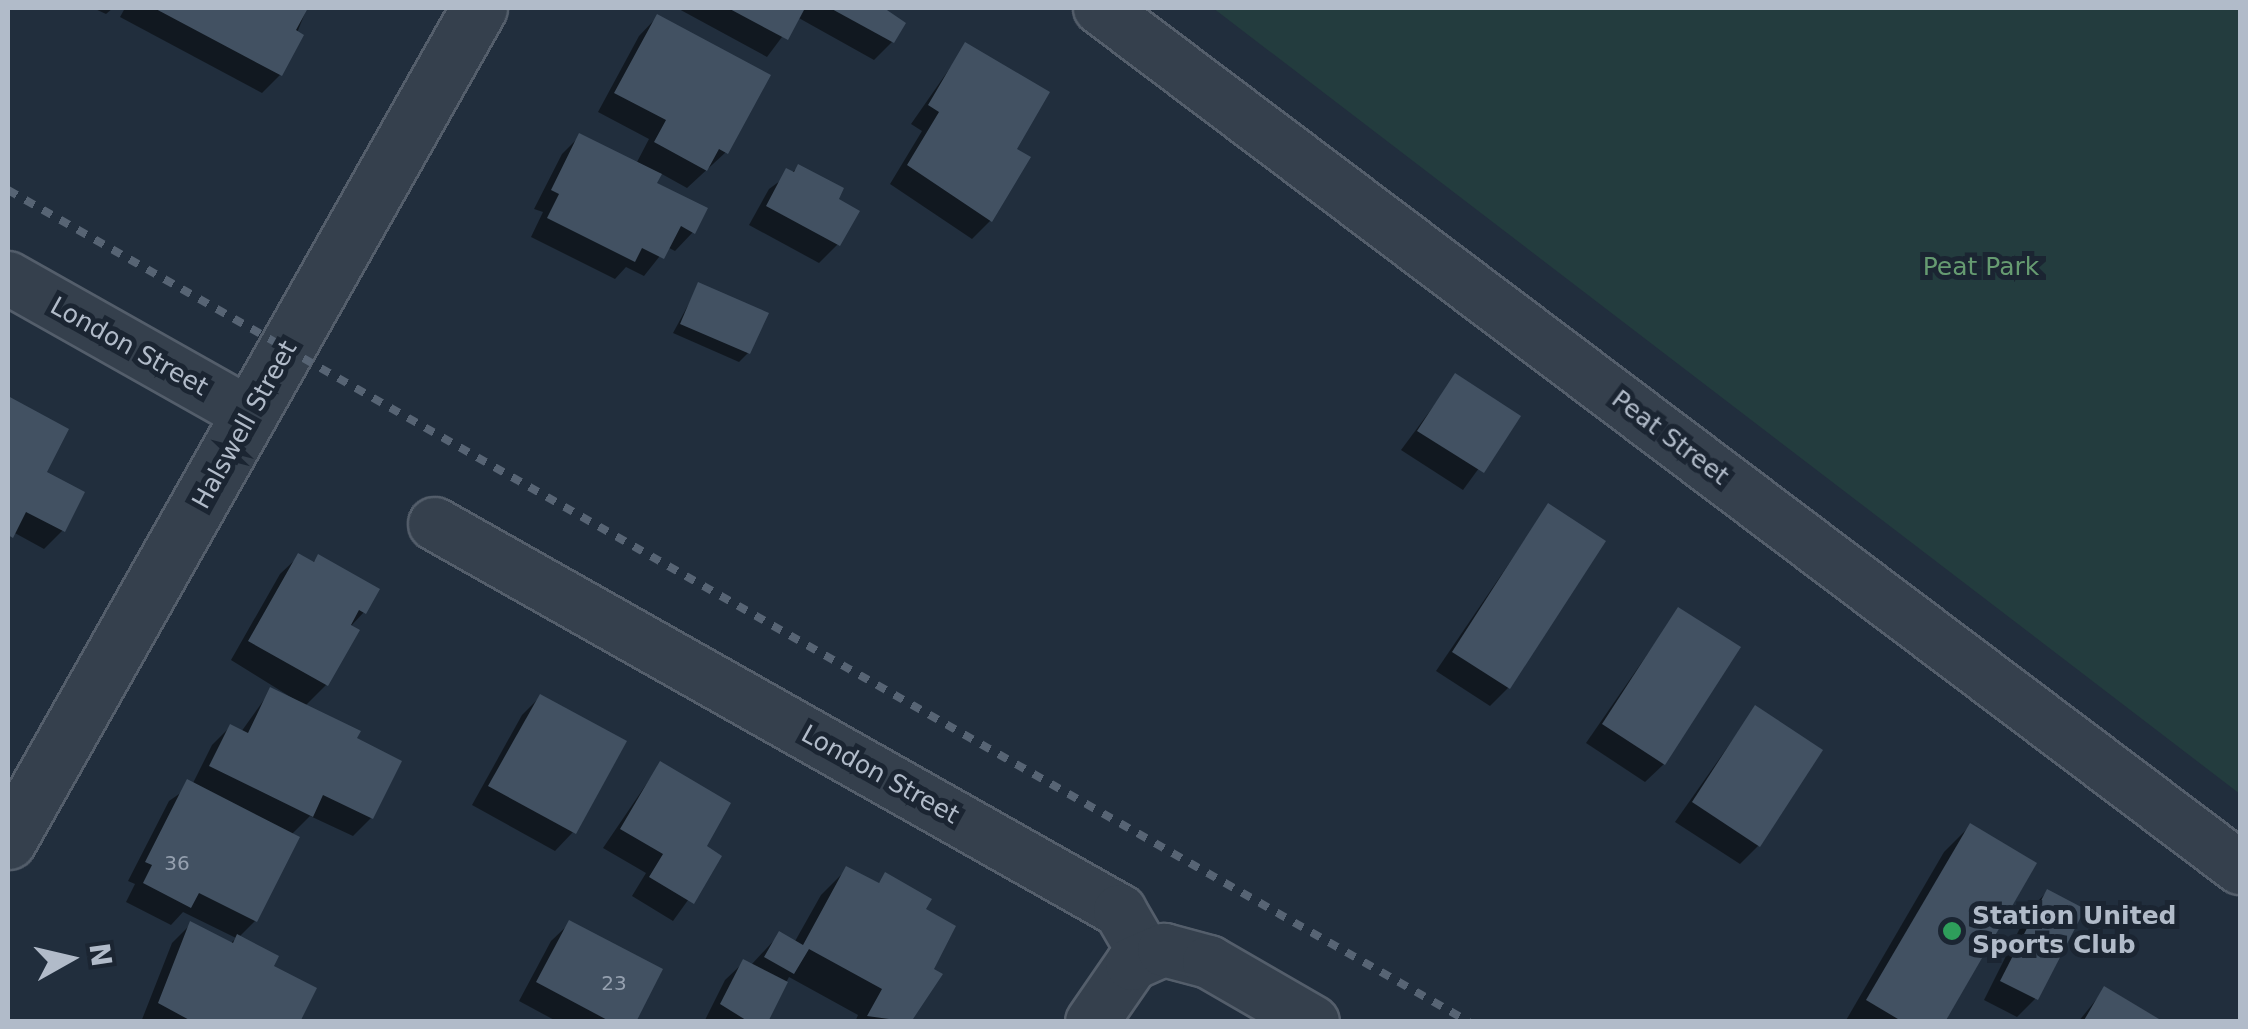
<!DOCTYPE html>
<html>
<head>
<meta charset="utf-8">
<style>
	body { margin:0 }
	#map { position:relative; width:2248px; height:1029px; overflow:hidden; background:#212e3d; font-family:"DejaVu Sans",sans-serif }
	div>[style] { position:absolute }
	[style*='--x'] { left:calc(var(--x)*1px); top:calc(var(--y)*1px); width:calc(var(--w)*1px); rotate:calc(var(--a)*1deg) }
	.green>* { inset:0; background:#233c3e }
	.shadow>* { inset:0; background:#0007 }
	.building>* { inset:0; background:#425162 }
	.roads { filter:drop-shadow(2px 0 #545e6b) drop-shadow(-2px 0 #545e6b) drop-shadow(0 2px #545e6b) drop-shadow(0 -2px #545e6b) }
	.minor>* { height:52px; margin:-26px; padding:0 26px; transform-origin:26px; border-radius:26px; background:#35404d }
	.tertiary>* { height:55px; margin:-27.5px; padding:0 27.5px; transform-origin:27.5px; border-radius:27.5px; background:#35404d }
	.rail>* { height:8px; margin-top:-4px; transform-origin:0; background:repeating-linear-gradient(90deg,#576474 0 10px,transparent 0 20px) }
	.dots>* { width:28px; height:28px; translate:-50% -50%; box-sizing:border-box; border:5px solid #1b2532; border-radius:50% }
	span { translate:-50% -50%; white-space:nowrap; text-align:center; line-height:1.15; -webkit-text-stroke:10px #1b2532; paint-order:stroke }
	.number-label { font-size:20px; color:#95a0af }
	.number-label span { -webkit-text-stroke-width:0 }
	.park-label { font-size:25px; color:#669b71 }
	.street-label { font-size:25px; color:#b1bbc9 }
	.poi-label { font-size:25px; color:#b1bbc9; font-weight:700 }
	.left { translate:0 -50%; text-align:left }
	.frame { position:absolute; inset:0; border:10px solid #b1bbc9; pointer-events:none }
	.north { position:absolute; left:20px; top:909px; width:100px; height:100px; -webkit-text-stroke:8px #1b2532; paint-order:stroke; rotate:82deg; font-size:28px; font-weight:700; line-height:40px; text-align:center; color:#b1bbc9 }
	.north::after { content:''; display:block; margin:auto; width:35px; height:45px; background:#b1bbc9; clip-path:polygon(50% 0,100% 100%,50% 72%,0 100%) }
</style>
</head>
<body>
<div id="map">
	<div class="green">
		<div style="clip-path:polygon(1213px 8px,2240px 8px,2240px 794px)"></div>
	</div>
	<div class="shadow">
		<div style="clip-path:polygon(93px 8px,113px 8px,106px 14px)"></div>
		<div style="clip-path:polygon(125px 8px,307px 8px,280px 75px,262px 93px,120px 17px)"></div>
		<div style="clip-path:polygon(677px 8px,881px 8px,892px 42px,874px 60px,797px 17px,767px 57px)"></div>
		<div style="clip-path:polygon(657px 17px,726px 152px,687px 188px,660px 173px,654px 184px,693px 232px,675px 251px,667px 247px,644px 276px,626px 267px,615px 279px,531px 237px,543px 212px,534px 209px,562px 154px,580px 136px,636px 164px,649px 139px,598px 112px,639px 36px)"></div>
		<div style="clip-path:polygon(966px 45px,1013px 150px,990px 221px,972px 239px,890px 184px,922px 131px,911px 124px)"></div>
		<div style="clip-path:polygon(799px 167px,835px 200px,838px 244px,819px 263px,749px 225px,769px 189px)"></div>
		<div style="clip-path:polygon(699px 285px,748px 353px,739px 362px,673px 333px)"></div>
		<div style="clip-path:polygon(1456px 376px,1517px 416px,1463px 490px,1401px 450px)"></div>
		<div style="clip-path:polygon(8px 399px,66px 430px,43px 473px,63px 530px,44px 549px,13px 532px,8px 539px)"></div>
		<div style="clip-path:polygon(1548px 506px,1508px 688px,1490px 706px,1436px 671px)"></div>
		<div style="clip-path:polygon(299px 556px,312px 563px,318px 558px,364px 612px,350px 627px,357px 631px,326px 685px,305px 706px,231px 660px,280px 574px)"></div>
		<div style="clip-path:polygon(1678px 610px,1664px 764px,1645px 782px,1586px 743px)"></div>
		<div style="clip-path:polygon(271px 690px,354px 740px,371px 818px,353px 836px,310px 816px,291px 835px,255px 921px,239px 937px,271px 967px,298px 1022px,141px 1022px,172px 943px,191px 924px,230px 944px,236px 938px,183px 912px,171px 925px,126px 902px,135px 884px,128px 881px,169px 801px,192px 785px,212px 745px,230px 727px,241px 732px)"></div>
		<div style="clip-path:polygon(540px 697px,573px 832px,555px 851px,472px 805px,522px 715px)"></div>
		<div style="clip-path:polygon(1755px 708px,1758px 846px,1740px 864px,1675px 822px)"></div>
		<div style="clip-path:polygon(660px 764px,703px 847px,719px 857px,673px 921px,632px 896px,646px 873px,603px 848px)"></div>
		<div style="clip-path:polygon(1970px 826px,1942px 1022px,1845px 1022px,1944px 852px)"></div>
		<div style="clip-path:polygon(847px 869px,877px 885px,886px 875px,923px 910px,909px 1022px,855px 1022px,858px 1015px,789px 977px,765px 1022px,704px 1022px,725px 980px,744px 962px,751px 965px,779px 935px,794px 943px,821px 895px)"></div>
		<div style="clip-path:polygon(2047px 892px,2035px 999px,2017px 1017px,1984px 1000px,2029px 910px)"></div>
		<div style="clip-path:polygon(570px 923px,633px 1022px,558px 1022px,519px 1001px,551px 941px)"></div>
		<div style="clip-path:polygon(2104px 990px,2160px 1022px,2078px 1022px)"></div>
	</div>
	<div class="building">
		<div style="clip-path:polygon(154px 8px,308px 8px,296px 30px,304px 35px,282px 76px)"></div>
		<div style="clip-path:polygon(728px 8px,805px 8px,788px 40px)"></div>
		<div style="clip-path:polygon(830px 8px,884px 8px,906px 23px,894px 43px)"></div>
		<div style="clip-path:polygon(657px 14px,771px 75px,728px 154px,719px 149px,707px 171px,654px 142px,666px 120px,614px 93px)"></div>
		<div style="clip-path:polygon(965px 42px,1050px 92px,1017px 149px,1031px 157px,992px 222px,907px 165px,939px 112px,928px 105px)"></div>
		<div style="clip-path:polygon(579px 133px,662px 174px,657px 183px,708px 208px,695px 234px,681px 226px,664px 259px,642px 248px,635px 262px,547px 218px,559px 194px,551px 190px)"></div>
		<div style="clip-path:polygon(798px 164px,844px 188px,839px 199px,860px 211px,840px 246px,766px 206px,786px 168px,794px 172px)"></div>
		<div style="clip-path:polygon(698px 282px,769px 313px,750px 354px,680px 324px)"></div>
		<div style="clip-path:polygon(1455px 373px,1521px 416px,1484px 473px,1417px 431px)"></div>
		<div style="clip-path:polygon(8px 396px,69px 429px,47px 472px,85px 492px,65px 532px,26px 512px,13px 538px,8px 535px)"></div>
		<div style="clip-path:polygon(1548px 503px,1606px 541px,1510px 689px,1452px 652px)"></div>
		<div style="clip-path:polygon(298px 553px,314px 562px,318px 554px,380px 589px,366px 614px,359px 610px,351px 625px,360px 630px,328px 686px,248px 641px)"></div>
		<div style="clip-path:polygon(1678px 607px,1741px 647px,1665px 765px,1602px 724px)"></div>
		<div style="clip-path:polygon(270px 687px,361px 731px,357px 738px,402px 761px,373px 819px,323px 795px,313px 817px,209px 766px,230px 724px,248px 733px)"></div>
		<div style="clip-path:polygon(540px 694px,627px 741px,576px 834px,488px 786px)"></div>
		<div style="clip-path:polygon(1755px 705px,1823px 750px,1760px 847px,1692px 802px)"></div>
		<div style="clip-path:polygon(660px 761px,731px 803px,707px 846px,722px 856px,694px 904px,649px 877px,663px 854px,620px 829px)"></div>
		<div style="clip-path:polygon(187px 779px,300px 837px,257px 922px,199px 893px,191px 908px,143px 883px,152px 865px,145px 862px)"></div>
		<div style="clip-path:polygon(1970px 823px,2037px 863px,1945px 1022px,1903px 1022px,1866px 1000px)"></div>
		<div style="clip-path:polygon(846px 866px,879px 883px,885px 872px,932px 899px,926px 909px,956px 926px,934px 969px,943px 974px,911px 1022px,867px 1016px,882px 989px,809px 949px,794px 974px,764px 957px,779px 931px,803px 945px)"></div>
		<div style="clip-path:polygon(2047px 889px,2085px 909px,2038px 1000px,2000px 981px)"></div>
		<div style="clip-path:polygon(569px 920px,663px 969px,636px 1022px,611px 1022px,536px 982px)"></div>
		<div style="clip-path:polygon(190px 921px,233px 943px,237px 934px,279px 956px,274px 966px,317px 988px,300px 1022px,193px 1022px,158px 1003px)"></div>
		<div style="clip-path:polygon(743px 959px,788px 982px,768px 1022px,749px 1022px,720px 1004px)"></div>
		<div style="clip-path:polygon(2104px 986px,2164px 1022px,2083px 1022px)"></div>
	</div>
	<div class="roads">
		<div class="minor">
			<div style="--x:1100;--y:8;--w:1428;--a:37.03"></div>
			<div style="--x:8;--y:278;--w:279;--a:29.4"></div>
			<div style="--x:435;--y:524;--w:787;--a:29.46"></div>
			<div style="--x:1120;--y:911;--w:50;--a:59.8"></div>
			<div style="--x:1092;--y:1022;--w:70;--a:-55.4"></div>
			<div style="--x:1132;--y:964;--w:35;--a:-24"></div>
			<div style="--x:1164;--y:950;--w:47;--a:14.9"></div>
			<div style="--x:1209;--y:962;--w:120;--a:30"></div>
		</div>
		<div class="tertiary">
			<div style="--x:8;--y:841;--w:957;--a:-60.52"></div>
		</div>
	</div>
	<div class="rail">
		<div style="--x:8;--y:190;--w:1681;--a:29.66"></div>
	</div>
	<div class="dots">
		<div style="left:1952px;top:931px;background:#2e9e5b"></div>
	</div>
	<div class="number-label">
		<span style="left:177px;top:863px">36</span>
		<span style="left:614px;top:983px">23</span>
	</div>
	<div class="park-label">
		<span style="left:1981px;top:267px">Peat Park</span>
	</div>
	<div class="street-label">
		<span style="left:129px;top:347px;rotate:29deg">London Street</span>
		<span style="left:245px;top:425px;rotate:-61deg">Halswell Street</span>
		<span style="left:1670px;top:438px;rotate:37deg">Peat Street</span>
		<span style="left:880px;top:775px;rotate:29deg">London Street</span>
	</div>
	<div class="poi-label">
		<span class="left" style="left:1972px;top:931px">Station United<br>Sports Club</span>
	</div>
	<div class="frame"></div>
	<div class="north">N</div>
</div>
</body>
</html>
